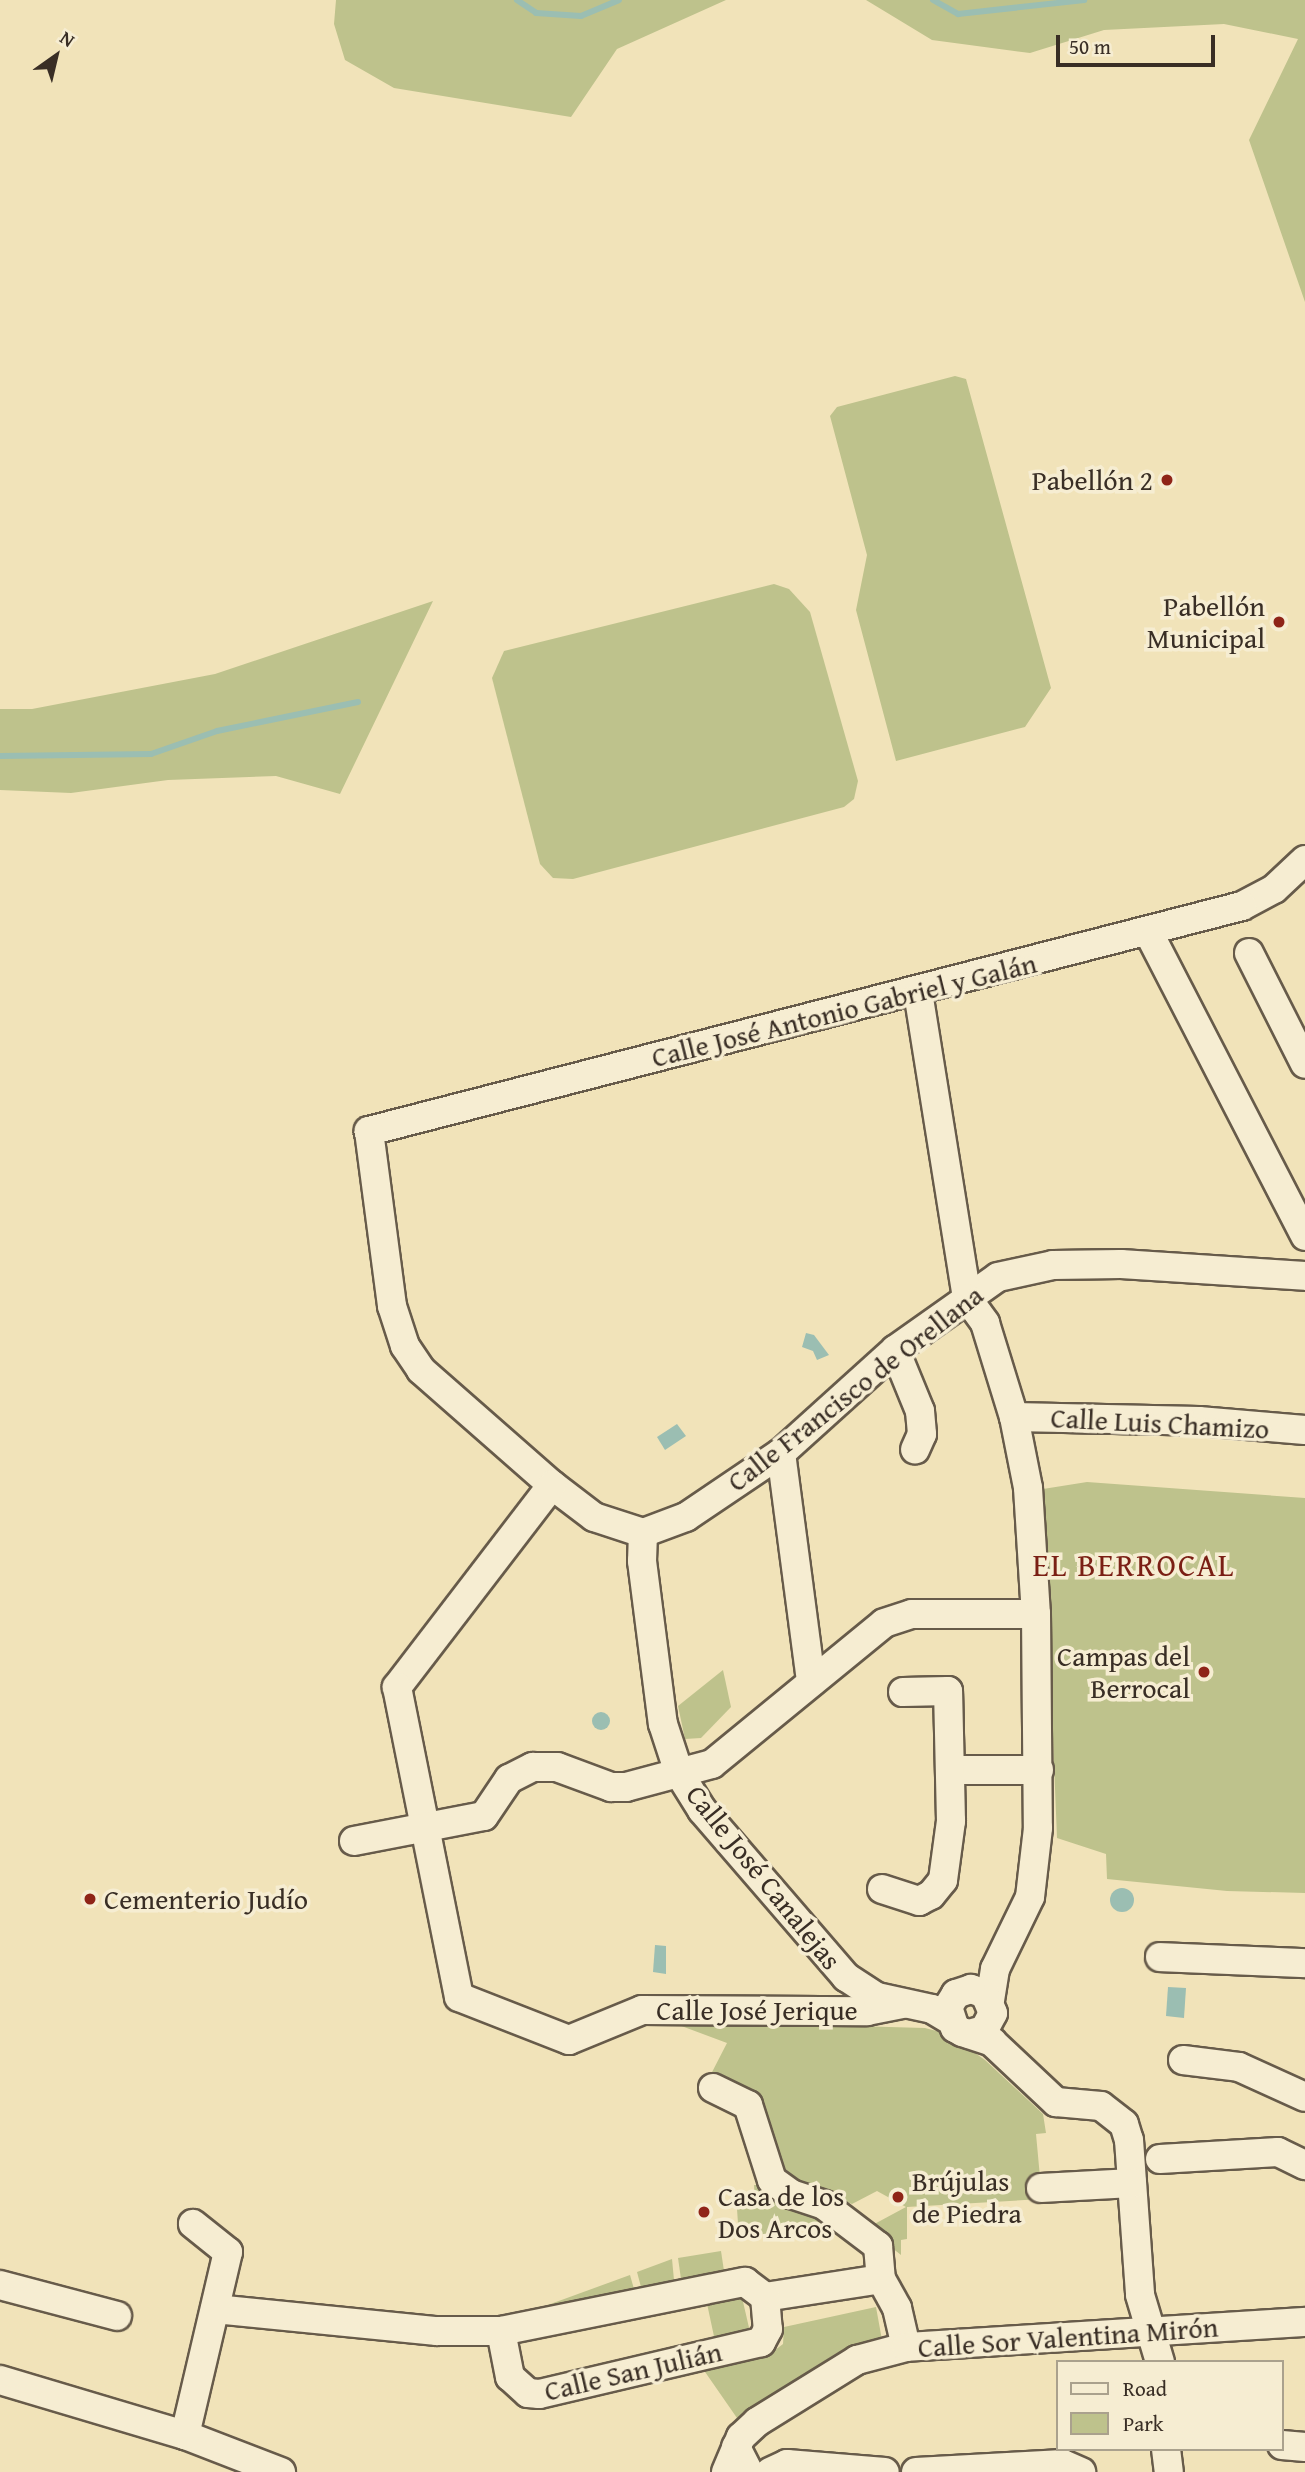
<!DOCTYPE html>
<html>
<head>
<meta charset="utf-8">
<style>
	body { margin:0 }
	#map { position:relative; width:1305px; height:2472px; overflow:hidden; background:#f1e3b9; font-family:"Gentium Book Plus",serif }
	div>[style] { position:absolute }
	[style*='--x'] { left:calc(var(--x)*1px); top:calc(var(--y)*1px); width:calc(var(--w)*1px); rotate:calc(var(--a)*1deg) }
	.green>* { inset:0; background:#bec28c }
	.water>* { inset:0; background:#9bbeb2 }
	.round { border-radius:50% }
	.stream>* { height:6px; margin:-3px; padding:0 3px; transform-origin:3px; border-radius:3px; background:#9bbeb2 }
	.roads { filter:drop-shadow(2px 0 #675b4a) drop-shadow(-2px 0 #675b4a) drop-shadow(0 2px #675b4a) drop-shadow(0 -2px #675b4a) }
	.minor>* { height:28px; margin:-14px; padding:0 14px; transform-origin:14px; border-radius:14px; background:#f6edd2 }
	.dots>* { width:19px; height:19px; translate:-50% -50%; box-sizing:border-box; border:4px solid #f6edd2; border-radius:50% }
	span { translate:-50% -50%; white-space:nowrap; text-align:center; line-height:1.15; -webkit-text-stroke:7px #f6edd2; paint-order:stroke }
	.poi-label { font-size:28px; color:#392e25 }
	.right { translate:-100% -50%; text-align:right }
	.left { translate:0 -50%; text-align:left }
	.street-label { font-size:28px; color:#392e25 }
	.quarter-label { font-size:32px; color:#7a1f14; letter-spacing:2px }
	.legend { position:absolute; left:1056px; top:2360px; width:228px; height:91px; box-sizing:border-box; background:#f6edd2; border:2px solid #aaa18d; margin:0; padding:9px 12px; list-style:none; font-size:21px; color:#392e25 }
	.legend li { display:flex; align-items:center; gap:14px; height:35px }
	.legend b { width:35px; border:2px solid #aaa18d }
	.north { position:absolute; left:21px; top:21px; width:70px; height:70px; -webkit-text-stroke:5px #f6edd2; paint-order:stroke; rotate:34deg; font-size:19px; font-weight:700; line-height:28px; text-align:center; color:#392e25 }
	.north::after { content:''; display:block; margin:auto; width:24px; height:32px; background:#392e25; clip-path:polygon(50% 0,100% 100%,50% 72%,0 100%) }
	.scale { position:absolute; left:1056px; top:35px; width:159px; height:32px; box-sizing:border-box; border:4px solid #392e25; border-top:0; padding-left:9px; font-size:21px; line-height:24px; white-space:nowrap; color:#392e25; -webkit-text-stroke:5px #f6edd2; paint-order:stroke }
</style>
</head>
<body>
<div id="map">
	<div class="green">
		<div style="clip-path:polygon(336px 0,726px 0,617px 49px,571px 117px,394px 88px,345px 60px,334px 24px)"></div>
		<div style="clip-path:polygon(866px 0,1305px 0,1305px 302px,1249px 140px,1298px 39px,1224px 24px,1104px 30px,1030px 53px,932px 40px)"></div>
		<div style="clip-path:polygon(955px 376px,966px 379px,1051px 688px,1025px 727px,896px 761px,856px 610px,867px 555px,830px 416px,837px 407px)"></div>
		<div style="clip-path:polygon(774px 584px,789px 589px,810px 612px,858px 781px,854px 799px,844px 807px,573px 879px,553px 878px,540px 864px,492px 678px,504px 651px)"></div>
		<div style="clip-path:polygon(433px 601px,340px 794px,276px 776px,168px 780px,71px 793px,0 790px,0 709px,32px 709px,215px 674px)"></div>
		<div style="clip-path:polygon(1087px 1482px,1305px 1498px,1305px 1893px,1227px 1891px,1107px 1879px,1106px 1854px,1057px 1838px,1043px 1489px)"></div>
		<div style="clip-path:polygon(723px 1670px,731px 1707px,701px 1738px,685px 1739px,678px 1706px)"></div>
		<div style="clip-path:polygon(668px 2021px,925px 2028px,948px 2034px,985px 2060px,1043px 2114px,1046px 2133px,1036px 2134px,1042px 2199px,907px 2207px,907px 2239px,901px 2240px,901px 2255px,867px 2228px,906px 2207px,877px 2191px,852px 2204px,786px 2177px,709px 2078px,727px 2043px)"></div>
		<div style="clip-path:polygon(754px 2185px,761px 2185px,831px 2223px,739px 2238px,737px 2209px,744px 2202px,755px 2202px)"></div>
		<div style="clip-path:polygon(721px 2251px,724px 2271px,681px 2279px,678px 2258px)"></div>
		<div style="clip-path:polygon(672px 2259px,674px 2280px,641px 2287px,637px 2272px)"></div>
		<div style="clip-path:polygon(630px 2275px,634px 2289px,545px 2306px)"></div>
		<div style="clip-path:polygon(741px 2293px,750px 2332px,715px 2341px,706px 2299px)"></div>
		<div style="clip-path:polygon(876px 2307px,882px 2340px,837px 2353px,737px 2418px,703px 2369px,766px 2357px,783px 2344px,784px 2327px)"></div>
	</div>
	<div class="water">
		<div style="clip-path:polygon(806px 1333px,814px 1335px,829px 1355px,817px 1360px,813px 1351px,802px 1347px)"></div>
		<div style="clip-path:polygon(677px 1424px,686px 1436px,665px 1450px,657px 1437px)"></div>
		<div class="round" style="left:592px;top:1712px;width:18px;height:18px"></div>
		<div class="round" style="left:1110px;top:1888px;width:24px;height:24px"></div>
		<div style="clip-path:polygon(655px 1945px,666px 1946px,666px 1974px,653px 1972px)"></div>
		<div style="clip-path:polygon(1168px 1987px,1186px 1988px,1184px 2018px,1166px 2016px)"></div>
	</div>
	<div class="stream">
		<div style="--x:517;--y:0;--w:23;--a:34"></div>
		<div style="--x:536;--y:13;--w:45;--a:3.8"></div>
		<div style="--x:581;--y:16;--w:41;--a:-22.8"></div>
		<div style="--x:933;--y:0;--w:29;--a:29"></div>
		<div style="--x:958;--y:14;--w:127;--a:-6.3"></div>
		<div style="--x:0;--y:756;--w:151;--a:-0.8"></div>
		<div style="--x:151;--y:754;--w:70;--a:-19.2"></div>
		<div style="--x:217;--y:731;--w:144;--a:-11.6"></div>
	</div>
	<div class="roads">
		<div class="minor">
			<div style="--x:1305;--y:860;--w:42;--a:136.9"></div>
			<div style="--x:1274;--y:889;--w:36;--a:152"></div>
			<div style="--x:1242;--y:906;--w:902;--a:165.55"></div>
			<div style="--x:369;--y:1131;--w:177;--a:82.5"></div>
			<div style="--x:392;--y:1306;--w:42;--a:72"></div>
			<div style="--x:405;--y:1346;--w:29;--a:56"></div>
			<div style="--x:421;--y:1370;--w:174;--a:41.3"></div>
			<div style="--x:552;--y:1485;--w:53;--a:37.3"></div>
			<div style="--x:594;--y:1517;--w:52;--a:18.1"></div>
			<div style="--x:643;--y:1533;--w:46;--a:-20.4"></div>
			<div style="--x:686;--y:1517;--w:115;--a:-34"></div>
			<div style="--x:781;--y:1453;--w:154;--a:-42.1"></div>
			<div style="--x:895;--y:1350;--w:126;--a:-35.3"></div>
			<div style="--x:998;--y:1277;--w:56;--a:-12.3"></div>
			<div style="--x:1053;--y:1265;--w:68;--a:-0.8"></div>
			<div style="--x:1121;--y:1264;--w:184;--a:3.7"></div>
			<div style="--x:1153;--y:941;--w:332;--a:62.7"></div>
			<div style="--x:1249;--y:953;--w:124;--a:63.2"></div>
			<div style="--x:918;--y:992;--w:310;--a:80.9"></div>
			<div style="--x:967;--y:1298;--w:31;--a:54"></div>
			<div style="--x:985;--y:1323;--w:98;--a:72.9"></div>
			<div style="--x:1014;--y:1417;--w:72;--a:78.8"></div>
			<div style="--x:1028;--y:1488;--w:126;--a:86.4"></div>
			<div style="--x:1036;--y:1614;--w:214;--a:89.5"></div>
			<div style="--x:1038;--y:1828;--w:69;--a:96.6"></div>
			<div style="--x:1030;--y:1897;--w:80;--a:115.9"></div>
			<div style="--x:995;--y:1969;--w:31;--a:99"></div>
			<div style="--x:895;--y:1350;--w:66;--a:67.7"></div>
			<div style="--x:920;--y:1411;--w:23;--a:85"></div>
			<div style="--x:922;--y:1434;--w:17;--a:114"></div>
			<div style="--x:1014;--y:1417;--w:185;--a:1.2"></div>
			<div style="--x:1199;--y:1421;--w:106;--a:4.9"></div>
			<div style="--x:781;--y:1453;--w:231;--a:82.5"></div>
			<div style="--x:552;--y:1485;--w:255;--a:127.5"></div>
			<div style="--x:397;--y:1687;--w:316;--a:78.7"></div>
			<div style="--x:459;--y:1997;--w:118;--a:21.4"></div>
			<div style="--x:569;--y:2040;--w:79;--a:-22.3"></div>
			<div style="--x:642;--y:2010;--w:225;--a:0.3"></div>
			<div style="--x:867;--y:2011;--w:36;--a:-11"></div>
			<div style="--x:643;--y:1533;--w:28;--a:92"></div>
			<div style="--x:642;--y:1561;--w:164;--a:82.7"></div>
			<div style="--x:663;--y:1724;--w:52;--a:71.9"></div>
			<div style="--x:679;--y:1773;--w:44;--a:58.1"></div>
			<div style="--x:702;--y:1810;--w:221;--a:49.2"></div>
			<div style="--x:846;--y:1977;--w:37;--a:33"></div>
			<div style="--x:877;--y:1997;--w:56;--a:12.3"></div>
			<div style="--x:932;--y:2009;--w:21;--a:31"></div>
			<div style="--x:951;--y:1770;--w:88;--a:0"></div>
			<div style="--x:354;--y:1841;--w:132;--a:-10.9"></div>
			<div style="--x:484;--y:1816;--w:45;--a:-56"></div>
			<div style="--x:509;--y:1779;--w:27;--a:-27"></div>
			<div style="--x:533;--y:1767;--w:24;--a:0"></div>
			<div style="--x:557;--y:1767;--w:58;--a:20.3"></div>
			<div style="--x:611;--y:1787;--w:15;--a:0"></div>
			<div style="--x:626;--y:1787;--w:89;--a:-15"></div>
			<div style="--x:712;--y:1764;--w:222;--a:-39.3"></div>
			<div style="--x:884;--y:1623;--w:29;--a:-18"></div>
			<div style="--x:912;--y:1614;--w:124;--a:0"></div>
			<div style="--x:882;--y:1889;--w:39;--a:18"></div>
			<div style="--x:919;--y:1901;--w:13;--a:-27"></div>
			<div style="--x:931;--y:1895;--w:19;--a:-51"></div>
			<div style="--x:943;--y:1880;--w:60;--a:-82.3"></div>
			<div style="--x:951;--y:1821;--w:130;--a:-91.3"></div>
			<div style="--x:948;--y:1691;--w:45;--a:178.7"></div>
			<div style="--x:1160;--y:1957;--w:145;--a:2.4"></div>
			<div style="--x:969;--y:2034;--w:16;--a:-15"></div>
			<div style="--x:984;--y:2030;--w:19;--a:-62"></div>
			<div style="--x:993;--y:2013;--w:21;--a:-113"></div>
			<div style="--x:985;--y:1994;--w:15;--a:-160"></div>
			<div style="--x:971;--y:1989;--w:16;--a:162"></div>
			<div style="--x:956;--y:1994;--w:15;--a:122"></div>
			<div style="--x:948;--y:2007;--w:22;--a:72"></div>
			<div style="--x:955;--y:2028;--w:8;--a:30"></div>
			<div style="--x:962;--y:2032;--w:32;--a:18"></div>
			<div style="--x:992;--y:2042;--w:88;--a:43.2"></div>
			<div style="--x:1056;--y:2102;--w:45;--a:5.1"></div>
			<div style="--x:1101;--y:2106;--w:29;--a:38"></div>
			<div style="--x:1124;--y:2124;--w:17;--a:73"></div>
			<div style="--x:1129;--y:2140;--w:155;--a:85.9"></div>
			<div style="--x:1140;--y:2295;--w:70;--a:73.4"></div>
			<div style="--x:1183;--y:2060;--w:56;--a:7.1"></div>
			<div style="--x:1239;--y:2067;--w:72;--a:24.4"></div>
			<div style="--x:713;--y:2088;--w:39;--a:26"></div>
			<div style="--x:748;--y:2105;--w:79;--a:72.3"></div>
			<div style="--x:772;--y:2180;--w:24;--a:36"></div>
			<div style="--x:791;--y:2194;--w:35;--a:18"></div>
			<div style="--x:824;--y:2205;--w:68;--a:37.2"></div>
			<div style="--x:878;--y:2246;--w:33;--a:85"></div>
			<div style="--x:1160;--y:2159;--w:118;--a:-3.4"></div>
			<div style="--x:1278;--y:2152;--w:30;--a:26"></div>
			<div style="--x:1041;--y:2188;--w:91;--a:-3.1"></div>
			<div style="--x:0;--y:2285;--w:121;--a:14.8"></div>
			<div style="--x:765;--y:2297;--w:117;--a:-8.8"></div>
			<div style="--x:881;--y:2279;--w:33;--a:61"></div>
			<div style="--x:897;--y:2308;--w:40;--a:77"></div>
			<div style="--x:215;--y:2309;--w:223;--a:5.7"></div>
			<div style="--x:437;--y:2331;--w:64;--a:0"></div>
			<div style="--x:501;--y:2331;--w:249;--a:-11.4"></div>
			<div style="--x:745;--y:2282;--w:25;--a:37"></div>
			<div style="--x:765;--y:2297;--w:32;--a:85"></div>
			<div style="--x:768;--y:2329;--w:15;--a:118"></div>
			<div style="--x:761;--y:2342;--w:228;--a:166.8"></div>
			<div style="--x:539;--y:2394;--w:11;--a:-175"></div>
			<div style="--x:528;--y:2393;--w:24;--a:-138"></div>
			<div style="--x:510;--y:2377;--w:47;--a:-101.1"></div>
			<div style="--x:0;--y:2380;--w:193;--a:16.6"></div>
			<div style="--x:185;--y:2435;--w:103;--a:21.1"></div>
			<div style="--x:185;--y:2435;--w:188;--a:-76.8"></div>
			<div style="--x:228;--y:2252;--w:45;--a:-141.3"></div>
			<div style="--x:1282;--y:2445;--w:23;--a:5"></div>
			<div style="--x:736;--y:2447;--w:28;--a:63"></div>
			<div style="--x:1166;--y:2449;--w:23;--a:83"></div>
			<div style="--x:726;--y:2472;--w:38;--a:-67"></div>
			<div style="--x:741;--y:2437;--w:22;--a:-43"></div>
			<div style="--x:757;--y:2422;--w:118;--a:-31.8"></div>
			<div style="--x:857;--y:2360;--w:51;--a:-14.9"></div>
			<div style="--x:906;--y:2347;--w:400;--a:-3.6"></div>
			<div style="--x:770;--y:2472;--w:19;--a:-25"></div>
			<div style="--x:787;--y:2464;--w:98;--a:4.7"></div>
			<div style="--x:916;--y:2472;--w:147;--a:-3.1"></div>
			<div style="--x:1063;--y:2464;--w:20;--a:24"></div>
		</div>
	</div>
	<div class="dots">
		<div style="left:1167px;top:480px;background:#8f2418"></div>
		<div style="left:1279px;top:622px;background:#8f2418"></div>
		<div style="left:1204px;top:1672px;background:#8f2418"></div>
		<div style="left:90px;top:1899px;background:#8f2418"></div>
		<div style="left:898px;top:2197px;background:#8f2418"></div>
		<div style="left:704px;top:2212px;background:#8f2418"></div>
	</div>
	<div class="poi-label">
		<span class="right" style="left:1153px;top:480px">Pabellón 2</span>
		<span class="right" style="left:1265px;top:622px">Pabellón<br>Municipal</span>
		<span class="right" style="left:1190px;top:1672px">Campas del<br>Berrocal</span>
		<span class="left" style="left:104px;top:1899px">Cementerio Judío</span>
		<span class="left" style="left:912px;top:2197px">Brújulas<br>de Piedra</span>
		<span class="left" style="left:718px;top:2212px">Casa de los<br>Dos Arcos</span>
	</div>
	<div class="street-label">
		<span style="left:844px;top:1010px;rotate:-14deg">Calle José Antonio Gabriel y Galán</span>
		<span style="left:855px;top:1388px;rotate:-38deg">Calle Francisco de Orellana</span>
		<span style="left:1160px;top:1423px;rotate:3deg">Calle Luis Chamizo</span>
		<span style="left:764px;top:1877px;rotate:51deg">Calle José Canalejas</span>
		<span style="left:757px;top:2010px">Calle José Jerique</span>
		<span style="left:1068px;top:2337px;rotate:-4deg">Calle Sor Valentina Mirón</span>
		<span style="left:633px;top:2371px;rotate:-13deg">Calle San Julián</span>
	</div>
	<div class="quarter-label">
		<span style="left:1134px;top:1565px">EL BERROCAL</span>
	</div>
	<ul class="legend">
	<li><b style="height:9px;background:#f6edd2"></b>Road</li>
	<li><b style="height:19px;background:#bec28c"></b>Park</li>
	</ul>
	<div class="north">N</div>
	<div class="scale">50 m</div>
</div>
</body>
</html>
